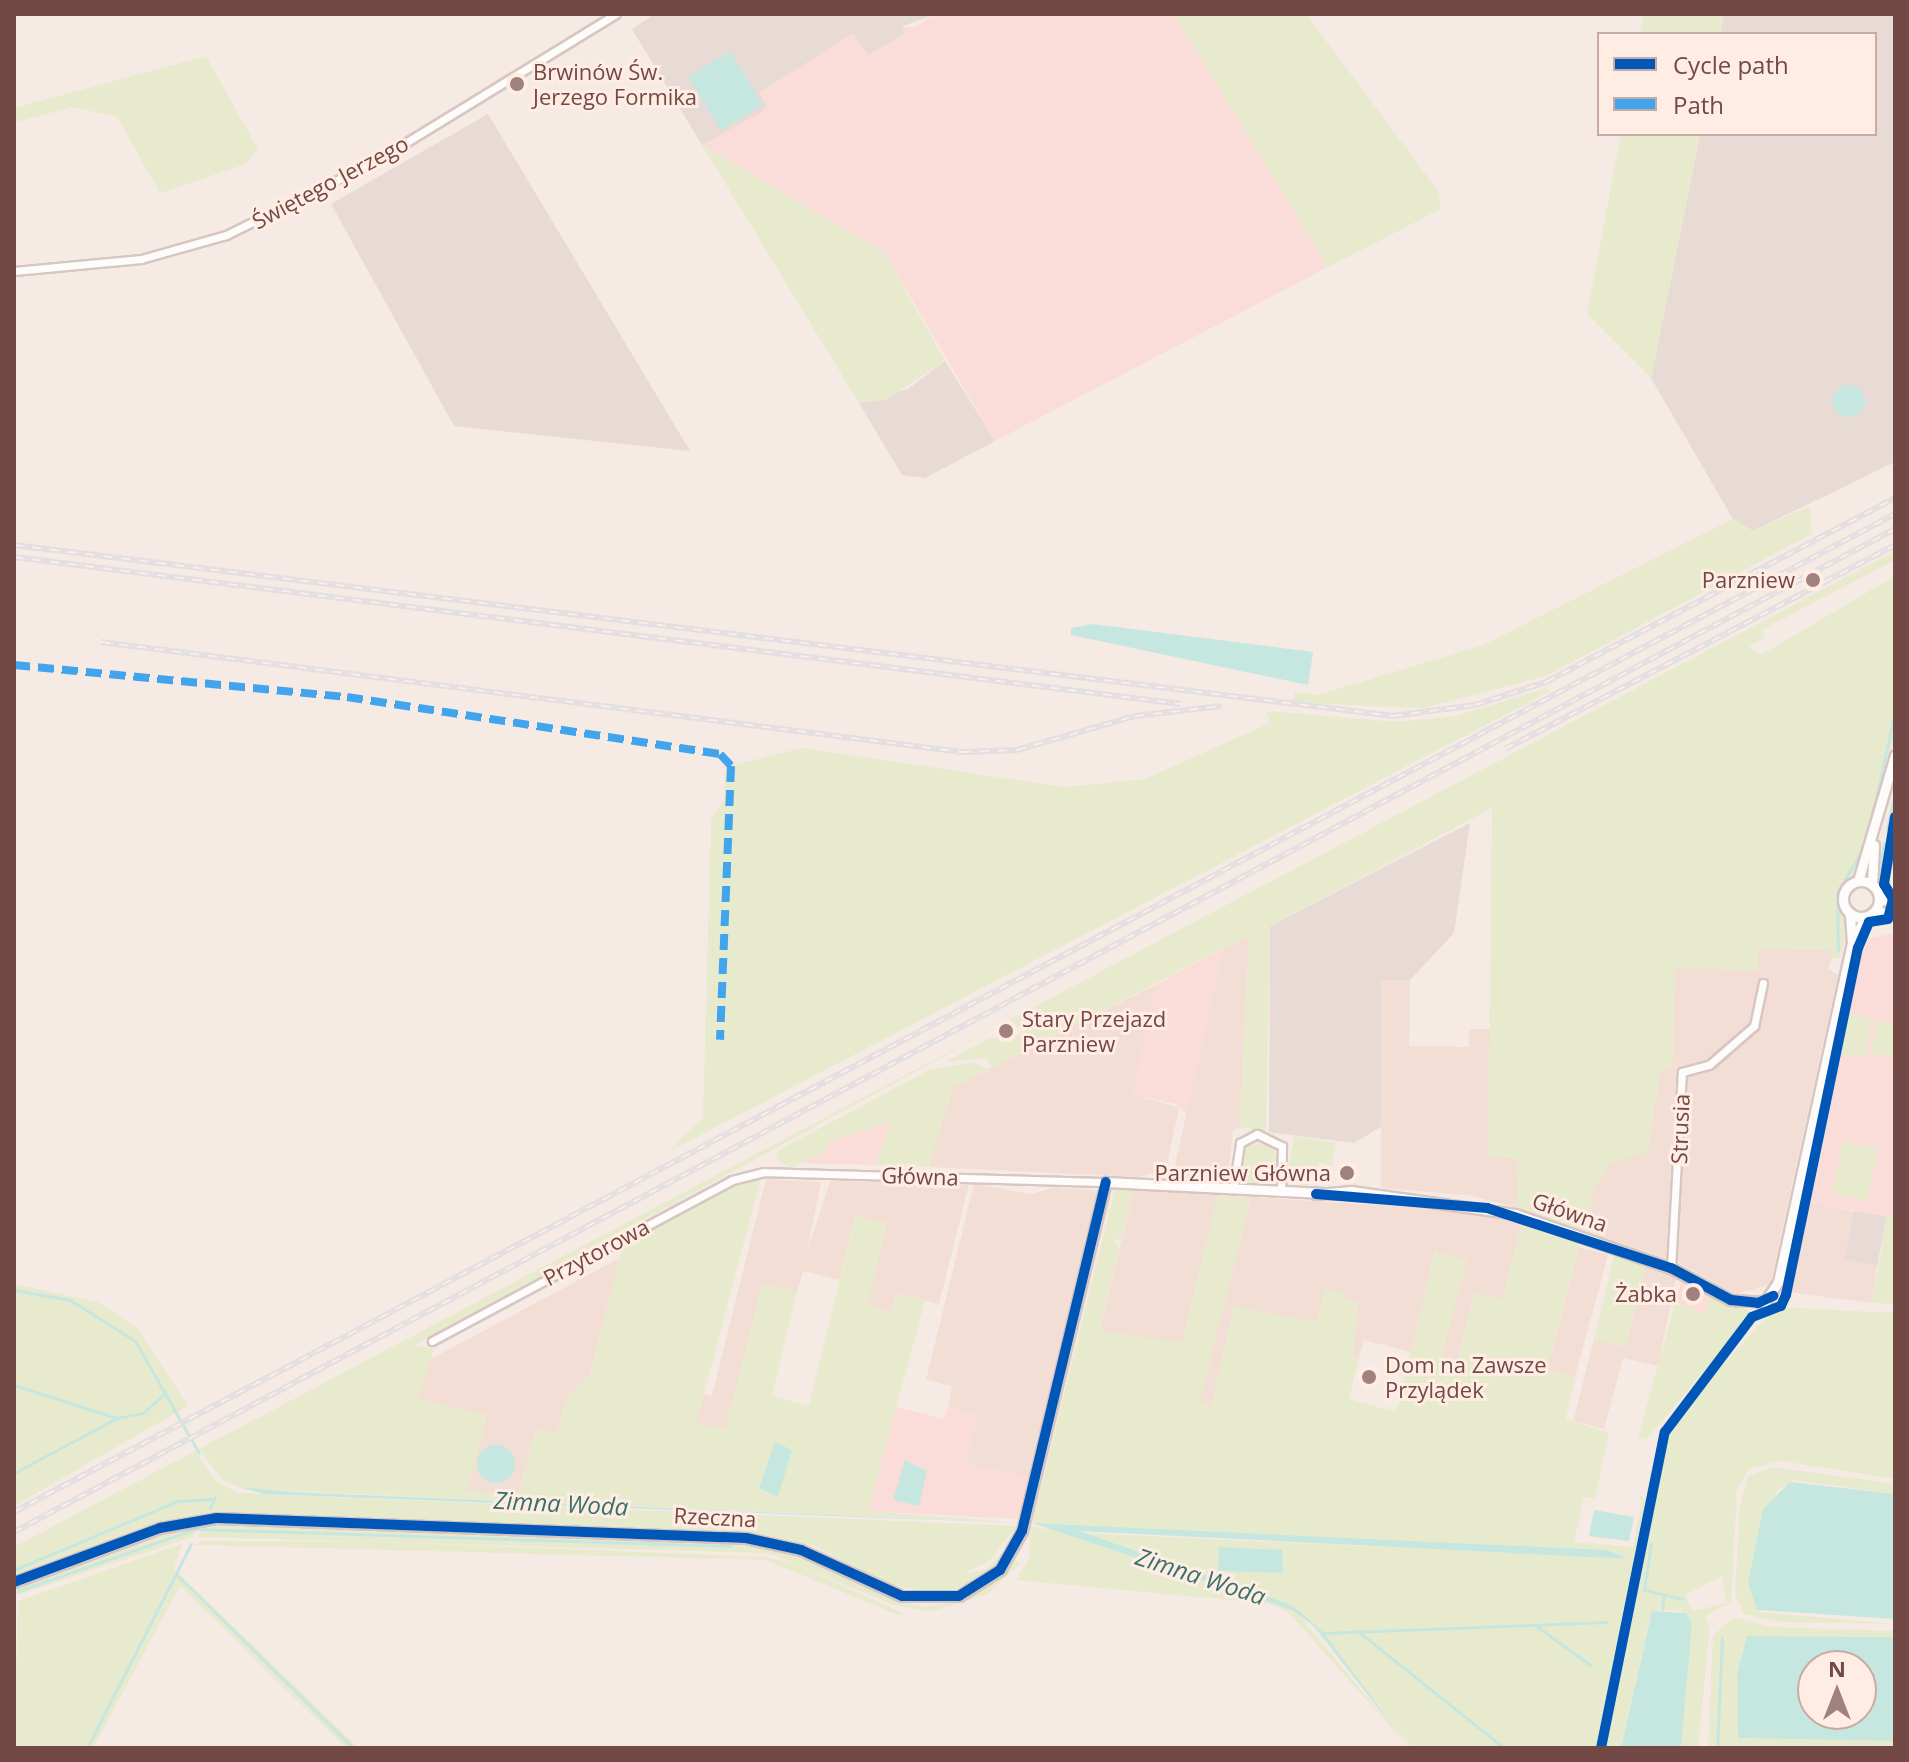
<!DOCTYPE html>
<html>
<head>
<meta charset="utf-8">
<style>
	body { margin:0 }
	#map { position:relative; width:1909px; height:1762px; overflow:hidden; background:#f6eae4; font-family:"Open Sans",sans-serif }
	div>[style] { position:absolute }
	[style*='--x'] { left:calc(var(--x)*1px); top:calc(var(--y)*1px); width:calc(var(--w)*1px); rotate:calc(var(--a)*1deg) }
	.residential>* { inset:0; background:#f3ded5 }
	.commercial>* { inset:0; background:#fadcd9 }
	.industrial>* { inset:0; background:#e8dad5 }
	.green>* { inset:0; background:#e8eace }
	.round { border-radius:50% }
	.water>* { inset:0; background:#c6e7e0 }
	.stream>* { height:3px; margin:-1.5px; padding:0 1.5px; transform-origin:1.5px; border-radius:1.5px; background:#c6e7e0 }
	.roads { filter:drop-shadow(2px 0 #d7c6c2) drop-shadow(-2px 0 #d7c6c2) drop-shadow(0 2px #d7c6c2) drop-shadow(0 -2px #d7c6c2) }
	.minor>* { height:7px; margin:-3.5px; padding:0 3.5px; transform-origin:3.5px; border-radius:3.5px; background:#fefcfb }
	.tertiary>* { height:9px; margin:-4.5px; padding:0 4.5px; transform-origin:4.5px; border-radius:4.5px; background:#fefcfb }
	.tertiary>.ring { margin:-4.5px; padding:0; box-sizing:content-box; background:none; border:9px solid #fefcfb; border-radius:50% }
	.rail>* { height:6px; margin-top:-3px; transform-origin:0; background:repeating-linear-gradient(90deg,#ffede4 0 9px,#e2dfe3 0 18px); box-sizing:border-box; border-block:2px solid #e2dfe3 }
	.quiet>* { height:8px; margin-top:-4px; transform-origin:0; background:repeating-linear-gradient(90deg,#42a4ec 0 16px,transparent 0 24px) }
	.cycleway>* { height:10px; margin:-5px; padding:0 5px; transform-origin:5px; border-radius:5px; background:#0057b8 }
	.dots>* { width:22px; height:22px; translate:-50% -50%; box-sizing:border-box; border:4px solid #ffede4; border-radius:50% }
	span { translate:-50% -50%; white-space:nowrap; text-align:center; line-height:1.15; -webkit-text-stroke:6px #ffede4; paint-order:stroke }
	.poi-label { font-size:22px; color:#724945 }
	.left { translate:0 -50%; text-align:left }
	.right { translate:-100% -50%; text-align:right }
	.street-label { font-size:22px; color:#724945 }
	.water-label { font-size:24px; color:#37726b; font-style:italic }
	.frame { position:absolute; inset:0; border:16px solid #724945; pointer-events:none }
	.legend { position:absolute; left:1597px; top:32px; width:280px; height:104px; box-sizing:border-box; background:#ffede4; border:2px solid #c7aba4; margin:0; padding:10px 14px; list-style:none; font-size:24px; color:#724945 }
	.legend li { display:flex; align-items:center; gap:16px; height:40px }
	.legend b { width:40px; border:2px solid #c7aba4 }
	.north { position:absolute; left:1797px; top:1650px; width:80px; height:80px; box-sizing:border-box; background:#ffede4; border:2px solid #c7aba4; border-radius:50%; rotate:0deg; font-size:22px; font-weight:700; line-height:32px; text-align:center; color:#724945 }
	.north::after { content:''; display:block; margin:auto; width:28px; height:36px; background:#a0817d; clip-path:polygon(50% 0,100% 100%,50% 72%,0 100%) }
</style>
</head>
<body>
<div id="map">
	<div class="residential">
		<div style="clip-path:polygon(1249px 935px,1240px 1127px,1233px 1130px,1228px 1181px,1172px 1179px,1223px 949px)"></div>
		<div style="clip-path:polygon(1758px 949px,1834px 950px,1828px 969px,1838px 975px,1770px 1285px,1736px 1294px,1678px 1262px,1592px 1233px,1592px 1194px,1609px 1163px,1648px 1151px,1660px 1069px,1672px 1069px,1675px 967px,1757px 970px)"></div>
		<div style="clip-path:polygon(1381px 980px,1410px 980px,1409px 1046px,1469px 1047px,1469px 1029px,1491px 1029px,1488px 1157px,1518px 1158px,1518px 1208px,1468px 1195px,1381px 1188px)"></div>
		<div style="clip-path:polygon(1157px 984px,1133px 1094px,1179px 1108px,1166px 1169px,1139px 1177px,928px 1167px,954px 1086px)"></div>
		<div style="clip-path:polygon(766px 1179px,821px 1182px,807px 1252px,830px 1181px,969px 1184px,939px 1304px,896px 1293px,892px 1312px,867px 1305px,887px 1224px,855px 1216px,839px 1280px,803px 1271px,797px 1292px,763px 1284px,725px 1430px,695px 1424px,704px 1394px,712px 1396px)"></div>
		<div style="clip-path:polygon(974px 1184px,1032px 1194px,1056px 1187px,1098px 1191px,1029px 1477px,965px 1464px,977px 1415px,948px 1407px,952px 1386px,926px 1380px)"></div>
		<div style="clip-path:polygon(1134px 1190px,1445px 1209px,1523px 1222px,1502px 1300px,1475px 1293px,1456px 1364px,1440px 1359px,1466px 1260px,1435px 1251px,1411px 1352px,1364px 1340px,1343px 1422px,1271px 1524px,1099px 1332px)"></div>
		<div style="clip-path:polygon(1806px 1201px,1854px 1211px,1844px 1259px,1877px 1266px,1872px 1303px,1787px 1292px)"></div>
		<div style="clip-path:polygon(1579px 1247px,1608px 1255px,1575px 1377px,1547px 1370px)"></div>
		<div style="clip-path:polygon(620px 1258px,590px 1376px,567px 1397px,556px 1433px,536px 1429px,518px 1495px,466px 1492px,418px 1399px,427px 1361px)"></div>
		<div style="clip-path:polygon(1646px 1265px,1676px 1278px,1658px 1366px,1623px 1358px,1604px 1429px,1573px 1421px,1594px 1339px,1625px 1346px)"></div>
	</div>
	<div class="commercial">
		<div style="clip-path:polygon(936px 14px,1174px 14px,1328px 267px,995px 441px,885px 253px,702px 145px,757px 114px,759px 93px,854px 32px,915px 27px)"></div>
		<div style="clip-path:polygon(1895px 933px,1895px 1218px,1806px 1201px,1862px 940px)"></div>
		<div style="clip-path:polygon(1223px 949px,1187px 1114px,1176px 1104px,1132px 1094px,1157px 984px)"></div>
		<div style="clip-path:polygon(892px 1121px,876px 1165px,801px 1163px,827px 1151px,826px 1143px)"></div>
		<div style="clip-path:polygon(1683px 1278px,1711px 1293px,1706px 1314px,1675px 1303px)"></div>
		<div style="clip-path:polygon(893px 1406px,944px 1419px,948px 1407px,977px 1415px,965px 1464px,1029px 1477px,1019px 1519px,868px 1511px)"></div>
	</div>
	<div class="industrial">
		<div style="clip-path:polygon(655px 14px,936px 14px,903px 26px,904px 34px,868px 55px,853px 33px,759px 93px,767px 106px,761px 112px,702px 145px,632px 29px)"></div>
		<div style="clip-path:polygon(1724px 14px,1895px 14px,1895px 462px,1753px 531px,1733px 519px,1651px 378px,1700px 134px,1875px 134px,1875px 34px,1720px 34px)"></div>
		<div style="clip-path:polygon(488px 114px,690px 451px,454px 426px,331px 204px)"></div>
		<div style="clip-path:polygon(945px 361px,995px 441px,925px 478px,902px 475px,859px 403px,908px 389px)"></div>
		<div style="clip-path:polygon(1470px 823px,1454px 933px,1410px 980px,1381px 980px,1381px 1127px,1354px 1143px,1269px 1132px,1270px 926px)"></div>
		<div style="clip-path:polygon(1854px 1211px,1887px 1216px,1877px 1266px,1844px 1259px)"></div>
	</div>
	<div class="green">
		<div style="clip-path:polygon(1174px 14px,1306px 14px,1438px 191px,1441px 209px,1328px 267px)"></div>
		<div style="clip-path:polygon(1644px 14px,1724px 14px,1720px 34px,1640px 34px)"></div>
		<div style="clip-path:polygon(206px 56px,258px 149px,246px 164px,160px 193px,117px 117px,72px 107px,14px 123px,14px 108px)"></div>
		<div style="clip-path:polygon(1621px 134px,1700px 134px,1651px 378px,1587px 314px)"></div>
		<div style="clip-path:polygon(702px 145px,885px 253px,945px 361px,885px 400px,859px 403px)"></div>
		<div style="clip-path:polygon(1810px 506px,1812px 534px,1546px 676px,1424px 708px,1293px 703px,1295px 692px,1318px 695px,1483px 645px,1733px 519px,1753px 531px)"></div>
		<div style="clip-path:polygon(1895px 551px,1895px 560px,1762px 630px,1765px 638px,1749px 646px,1761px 655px,1895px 576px,1895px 734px,1871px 837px,1857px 876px,1840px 894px,1848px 925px,1840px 959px,1831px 958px,1833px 950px,1758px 949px,1757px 971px,1675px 967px,1672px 1069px,1660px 1069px,1648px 1152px,1609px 1164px,1592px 1194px,1592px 1233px,1518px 1208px,1517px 1158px,1488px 1157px,1492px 808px,1270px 926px,1266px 1131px,1240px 1127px,1249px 935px,992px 1068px,985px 1058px,946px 1062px,989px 1038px,1016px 1037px,1041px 1016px,1017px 1028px,999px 1026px,415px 1345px,434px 1349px,418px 1399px,487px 1415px,467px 1491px,518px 1495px,536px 1429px,556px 1432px,567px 1397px,590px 1375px,623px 1245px,730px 1186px,761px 1178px,696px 1424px,725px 1429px,763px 1284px,797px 1292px,772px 1396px,809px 1406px,855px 1216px,887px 1224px,867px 1305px,892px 1312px,896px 1293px,925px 1301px,868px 1511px,1018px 1523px,244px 1489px,222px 1480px,199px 1449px)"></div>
		<div style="clip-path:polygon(1547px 688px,1549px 692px,668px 1152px,703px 1117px,711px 820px,724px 800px,725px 767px,802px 748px,1065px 787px,1145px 779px,1270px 723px,1266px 711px,1396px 722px,1456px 716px)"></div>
		<div style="clip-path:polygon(1846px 1013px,1872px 1018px,1865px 1058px,1838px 1053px)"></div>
		<div style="clip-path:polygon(1877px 1021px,1895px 1022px,1895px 1058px,1870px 1053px)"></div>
		<div style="clip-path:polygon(974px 1062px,989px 1070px,954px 1086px,928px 1167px,876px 1165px,891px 1121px,826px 1143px,827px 1151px,790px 1168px,776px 1159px,779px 1150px,929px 1070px)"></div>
		<div style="clip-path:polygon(1294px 1136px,1336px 1143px,1332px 1166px,1320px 1162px,1308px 1186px,1286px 1180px)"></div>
		<div style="clip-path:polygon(1843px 1141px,1878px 1149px,1867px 1200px,1832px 1193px)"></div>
		<div class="round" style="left:1238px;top:1144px;width:42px;height:42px"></div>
		<div style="clip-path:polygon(1115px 1189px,1134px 1190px,1121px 1240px,1114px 1239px,1119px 1249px,1099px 1331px,1182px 1343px,1217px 1196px,1251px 1198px,1200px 1400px,1211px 1407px,1234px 1306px,1316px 1323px,1325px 1289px,1346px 1294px,1336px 1340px,1346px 1299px,1358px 1302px,1353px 1355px,1359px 1359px,1349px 1399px,1396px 1412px,1435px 1251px,1467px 1260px,1441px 1359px,1456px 1364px,1475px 1293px,1502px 1299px,1523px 1222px,1580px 1241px,1547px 1370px,1575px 1377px,1566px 1419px,1609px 1433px,1595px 1499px,1584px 1497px,1574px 1542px,1633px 1547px,1642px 1500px,1636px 1493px,1646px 1500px,1598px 1748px,1412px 1748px,1302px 1613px,1078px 1533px,1628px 1558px,1607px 1550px,1032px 1523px)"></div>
		<div style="clip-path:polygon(1887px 1216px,1895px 1218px,1895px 1304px,1872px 1303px)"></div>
		<div style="clip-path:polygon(1615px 1253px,1646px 1265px,1626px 1347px,1594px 1339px)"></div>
		<div style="clip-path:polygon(14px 1284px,98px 1302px,138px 1329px,188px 1406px,14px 1506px)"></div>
		<div style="clip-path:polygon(1711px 1293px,1753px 1313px,1646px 1440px,1638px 1438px,1675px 1303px,1705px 1314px)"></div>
		<div style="clip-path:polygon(evenodd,1775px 1307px,1895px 1313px,1895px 1479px,1781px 1461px,1749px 1469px,1737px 1490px,1731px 1602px,1705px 1616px,1710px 1626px,1698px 1748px,1681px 1748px,1692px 1623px,1681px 1611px,1659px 1609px,1650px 1616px,1621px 1748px,1604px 1748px,1668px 1440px,1679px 1414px,1775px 1307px,1722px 1576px,1727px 1603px,1692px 1611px,1685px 1595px,1722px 1576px)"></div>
		<div style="clip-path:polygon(195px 1451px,215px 1480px,238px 1493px,1017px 1526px,989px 1561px,962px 1575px,986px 1569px,1004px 1552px,996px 1567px,947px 1594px,886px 1585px,818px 1547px,764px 1535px,269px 1514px,199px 1515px,159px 1525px,14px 1579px,14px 1547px)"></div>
		<div style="clip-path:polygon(1772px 1467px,1895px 1484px,1895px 1494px,1793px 1480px,1777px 1491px,1748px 1583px,1759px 1612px,1895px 1624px,1778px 1622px,1744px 1614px,1735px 1594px,1740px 1505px,1748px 1476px)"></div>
		<div style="clip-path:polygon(224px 1524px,754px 1544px,811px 1559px,884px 1596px,923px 1607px,971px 1598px,1014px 1559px,1020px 1564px,988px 1594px,929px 1612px,891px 1604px,768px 1553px,198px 1537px,204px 1525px)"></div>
		<div style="clip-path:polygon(197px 1526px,193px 1537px,17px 1595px,16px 1589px,110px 1551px)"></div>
		<div style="clip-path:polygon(1030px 1526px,1078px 1535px,1283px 1605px,1299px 1615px,1409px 1748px,1288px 1612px,1271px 1604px,1016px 1580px,1030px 1558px)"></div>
		<div style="clip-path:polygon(203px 1541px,385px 1542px,766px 1557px,792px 1563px,905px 1614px,970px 1616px,896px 1614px,765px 1560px,193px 1545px)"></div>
		<div style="clip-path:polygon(182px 1544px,174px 1569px,359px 1748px,346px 1748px,180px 1586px,93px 1748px,14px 1748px,18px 1601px)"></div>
		<div style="clip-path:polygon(1735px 1617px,1771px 1627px,1895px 1631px,1895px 1637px,1747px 1636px,1737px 1674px,1738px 1738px,1895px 1741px,1895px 1748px,1708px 1748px,1713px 1635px)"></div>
	</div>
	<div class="water">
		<div style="clip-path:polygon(730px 51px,763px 105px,721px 130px,688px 77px)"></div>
		<div class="round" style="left:1833px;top:385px;width:32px;height:32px"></div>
		<div style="clip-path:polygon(1093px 624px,1313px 652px,1308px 685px,1071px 635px,1071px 628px)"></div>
		<div style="clip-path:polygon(775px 1442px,792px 1450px,778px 1497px,759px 1488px)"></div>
		<div class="round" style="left:477px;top:1445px;width:38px;height:38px"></div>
		<div style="clip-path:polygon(905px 1460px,927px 1471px,919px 1506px,893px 1500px)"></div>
		<div style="clip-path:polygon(1790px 1482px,1895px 1494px,1895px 1619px,1757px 1610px,1748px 1583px,1763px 1509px)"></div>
		<div style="clip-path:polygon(240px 1487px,291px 1492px,1018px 1523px,263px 1494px)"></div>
		<div style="clip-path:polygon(1594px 1510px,1634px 1517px,1629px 1541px,1589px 1536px)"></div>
		<div style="clip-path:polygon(1032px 1523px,1607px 1550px,1629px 1559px,1079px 1531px,1286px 1603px,1302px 1613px,1324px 1633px,1409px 1748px,1314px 1626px,1292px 1610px)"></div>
		<div style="clip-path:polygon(1219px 1547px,1282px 1550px,1283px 1573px,1218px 1571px)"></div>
		<div style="clip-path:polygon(1652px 1611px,1686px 1613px,1692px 1623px,1681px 1748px,1621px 1748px)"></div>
		<div style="clip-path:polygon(evenodd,1747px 1636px,1895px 1637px,1895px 1741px,1738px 1738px,1737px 1674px,1747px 1636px,1813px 1666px,1861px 1666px,1861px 1714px,1813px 1714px,1813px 1666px)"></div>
	</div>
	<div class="stream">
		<div style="--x:1887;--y:828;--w:35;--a:-77"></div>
		<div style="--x:1869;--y:829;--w:120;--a:-77.5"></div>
		<div style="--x:1880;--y:871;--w:28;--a:-82"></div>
		<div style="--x:1838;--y:951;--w:58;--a:-91"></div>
		<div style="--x:1837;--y:893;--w:52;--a:-60"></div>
		<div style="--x:14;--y:1290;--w:57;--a:10.1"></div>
		<div style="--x:70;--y:1300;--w:77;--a:32.2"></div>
		<div style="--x:135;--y:1341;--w:129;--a:60.3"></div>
		<div style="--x:14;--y:1385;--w:108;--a:17.8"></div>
		<div style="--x:117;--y:1418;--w:26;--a:-11"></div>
		<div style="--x:143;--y:1413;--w:31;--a:-42"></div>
		<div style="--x:14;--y:1473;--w:117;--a:-28.1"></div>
		<div style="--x:210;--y:1508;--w:12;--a:-66"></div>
		<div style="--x:1651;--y:1544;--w:47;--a:98.7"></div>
		<div style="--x:1644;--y:1590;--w:40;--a:13"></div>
		<div style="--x:14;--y:1570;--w:177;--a:-22.9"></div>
		<div style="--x:177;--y:1501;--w:37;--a:-3"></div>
		<div style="--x:176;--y:1574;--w:248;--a:44.5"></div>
		<div style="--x:18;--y:1591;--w:188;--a:-19.3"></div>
		<div style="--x:195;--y:1529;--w:536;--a:1.82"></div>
		<div style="--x:1662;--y:1609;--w:15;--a:-82"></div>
		<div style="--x:1535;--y:1625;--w:68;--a:36"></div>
		<div style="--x:1323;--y:1633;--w:284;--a:-2.2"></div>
		<div style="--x:1360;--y:1633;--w:184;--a:38.6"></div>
		<div style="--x:87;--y:1748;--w:229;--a:-63"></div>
		<div style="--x:1717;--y:1748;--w:110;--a:-87.4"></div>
	</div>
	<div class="roads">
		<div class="minor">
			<div style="--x:14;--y:271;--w:128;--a:-5.4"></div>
			<div style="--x:141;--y:259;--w:88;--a:-15.8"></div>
			<div style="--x:226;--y:235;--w:167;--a:-26.3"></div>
			<div style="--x:376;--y:161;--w:281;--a:-31.5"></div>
			<div style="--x:1233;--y:1189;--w:47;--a:-81.3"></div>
			<div style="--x:1240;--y:1143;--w:19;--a:-28"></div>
			<div style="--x:1257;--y:1134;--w:28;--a:26"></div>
			<div style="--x:1282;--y:1146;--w:46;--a:91.2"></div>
			<div style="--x:1671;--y:1268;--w:196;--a:-86.8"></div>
			<div style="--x:1682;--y:1072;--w:28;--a:-15"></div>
			<div style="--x:1709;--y:1065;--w:60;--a:-40.9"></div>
			<div style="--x:1754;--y:1026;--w:44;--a:-78.2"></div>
			<div style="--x:432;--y:1341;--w:340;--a:-28.2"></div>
			<div style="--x:732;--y:1180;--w:33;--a:-14"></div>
			<div style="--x:764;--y:1172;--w:342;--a:1.7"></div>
		</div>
		<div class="tertiary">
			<div style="--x:1858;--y:881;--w:131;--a:-73.6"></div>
			<div class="ring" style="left:1843px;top:881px;width:27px;height:27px"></div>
			<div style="--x:1872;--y:885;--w:40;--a:-87.1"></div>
			<div style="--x:1879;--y:896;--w:19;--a:32"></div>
			<div style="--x:1875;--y:911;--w:20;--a:11"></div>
			<div style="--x:1852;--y:943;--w:29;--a:-63"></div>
			<div style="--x:1316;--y:1194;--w:36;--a:-5"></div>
			<div style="--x:1352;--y:1191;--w:165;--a:8"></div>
			<div style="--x:1515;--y:1214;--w:165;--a:19.1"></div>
			<div style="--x:1671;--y:1268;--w:68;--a:28.1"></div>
			<div style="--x:1731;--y:1300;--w:34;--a:3"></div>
			<div style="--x:1765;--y:1302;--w:24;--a:-57"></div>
			<div style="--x:1778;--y:1282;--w:347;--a:-77.7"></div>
			<div style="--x:1852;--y:943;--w:30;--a:-94"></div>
			<div style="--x:14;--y:1582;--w:156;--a:-20.3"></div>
			<div style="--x:160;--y:1528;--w:58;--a:-10"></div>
			<div style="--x:217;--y:1518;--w:529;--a:2.17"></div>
			<div style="--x:746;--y:1538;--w:56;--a:12.3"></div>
			<div style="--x:801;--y:1550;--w:111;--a:24.5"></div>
			<div style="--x:902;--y:1596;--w:57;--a:0"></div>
			<div style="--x:959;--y:1596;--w:49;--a:-32.4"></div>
			<div style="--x:1000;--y:1570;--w:45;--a:-60.6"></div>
			<div style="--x:1022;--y:1531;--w:359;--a:-76.5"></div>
			<div style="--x:1106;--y:1182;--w:253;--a:2.9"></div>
		</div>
	</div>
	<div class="rail">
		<div style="--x:14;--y:545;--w:1390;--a:7.07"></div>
		<div style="--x:1393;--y:716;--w:83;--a:-7.6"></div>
		<div style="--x:1475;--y:705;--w:75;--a:-17.9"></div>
		<div style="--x:1546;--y:682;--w:395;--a:-27.8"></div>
		<div style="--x:14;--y:557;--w:1176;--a:7.18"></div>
		<div style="--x:101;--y:642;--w:868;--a:7.28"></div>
		<div style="--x:962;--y:752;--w:55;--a:-2.1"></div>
		<div style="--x:1017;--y:750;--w:123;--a:-16.1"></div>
		<div style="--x:1135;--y:716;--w:87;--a:-6.6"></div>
		<div style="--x:1505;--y:749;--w:440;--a:-27.6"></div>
		<div style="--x:14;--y:1512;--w:2129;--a:-27.95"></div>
		<div style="--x:14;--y:1532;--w:2132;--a:-28.07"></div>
	</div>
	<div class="quiet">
		<div style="--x:14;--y:665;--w:335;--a:5.5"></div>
		<div style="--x:347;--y:697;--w:377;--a:8.7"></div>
		<div style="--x:720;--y:754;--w:16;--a:47"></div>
		<div style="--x:731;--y:766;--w:274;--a:92.3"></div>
	</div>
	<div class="cycleway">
		<div style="--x:1316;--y:1194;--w:172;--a:4.7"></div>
		<div style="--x:1487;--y:1208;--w:194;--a:18.1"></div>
		<div style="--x:1671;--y:1268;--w:68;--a:28.1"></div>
		<div style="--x:1731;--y:1300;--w:27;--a:6"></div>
		<div style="--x:1758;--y:1303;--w:17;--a:-25"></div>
		<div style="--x:14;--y:1582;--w:156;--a:-20.3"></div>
		<div style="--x:160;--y:1528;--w:58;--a:-10"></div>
		<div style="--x:217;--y:1518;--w:529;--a:2.17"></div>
		<div style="--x:746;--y:1538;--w:56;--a:12.3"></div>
		<div style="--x:801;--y:1550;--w:111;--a:24.5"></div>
		<div style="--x:902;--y:1596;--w:57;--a:0"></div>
		<div style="--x:959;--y:1596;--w:49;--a:-32.4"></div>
		<div style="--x:1000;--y:1570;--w:45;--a:-60.6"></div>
		<div style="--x:1022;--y:1531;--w:359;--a:-76.5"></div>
		<div style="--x:1601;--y:1748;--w:322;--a:-78.6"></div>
		<div style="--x:1665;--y:1432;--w:144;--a:-52.9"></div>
		<div style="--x:1752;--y:1317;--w:31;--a:-21"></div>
		<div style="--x:1781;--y:1306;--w:12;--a:-66"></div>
		<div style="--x:1786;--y:1295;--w:354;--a:-78.3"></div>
		<div style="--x:1858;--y:948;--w:28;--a:-67"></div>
		<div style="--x:1869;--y:922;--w:19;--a:-9"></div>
		<div style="--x:1888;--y:919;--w:21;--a:-76"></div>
		<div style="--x:1893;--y:899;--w:17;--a:-121"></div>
		<div style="--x:1884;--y:884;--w:68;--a:-80.7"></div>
	</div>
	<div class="dots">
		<div style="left:517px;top:84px;background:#a0817d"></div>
		<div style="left:1813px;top:580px;background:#a0817d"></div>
		<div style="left:1006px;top:1031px;background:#a0817d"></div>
		<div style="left:1347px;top:1173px;background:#a0817d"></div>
		<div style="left:1693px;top:1294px;background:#a0817d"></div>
		<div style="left:1369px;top:1377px;background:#a0817d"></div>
	</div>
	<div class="poi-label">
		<span class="left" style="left:533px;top:84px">Brwinów Św.<br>Jerzego Formika</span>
		<span class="right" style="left:1795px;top:580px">Parzniew</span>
		<span class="left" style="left:1022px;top:1031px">Stary Przejazd<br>Parzniew</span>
		<span class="right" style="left:1331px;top:1173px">Parzniew Główna</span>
		<span class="right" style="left:1677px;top:1294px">Żabka</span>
		<span class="left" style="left:1385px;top:1377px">Dom na Zawsze<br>Przylądek</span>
	</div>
	<div class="street-label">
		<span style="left:330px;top:182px;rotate:-28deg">Świętego Jerzego</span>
		<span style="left:1680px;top:1129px;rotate:-88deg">Strusia</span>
		<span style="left:920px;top:1176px;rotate:2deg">Główna</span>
		<span style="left:1570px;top:1212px;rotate:19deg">Główna</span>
		<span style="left:596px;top:1252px;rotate:-28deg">Przytorowa</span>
		<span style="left:715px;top:1517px;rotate:3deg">Rzeczna</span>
	</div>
	<div class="water-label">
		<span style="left:561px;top:1503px;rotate:3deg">Zimna Woda</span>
		<span style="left:1201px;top:1576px;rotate:18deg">Zimna Woda</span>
	</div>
	<div class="frame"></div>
	<ul class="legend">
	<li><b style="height:10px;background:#0057b8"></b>Cycle path</li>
	<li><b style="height:10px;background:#42a4ec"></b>Path</li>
	</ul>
	<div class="north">N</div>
</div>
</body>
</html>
